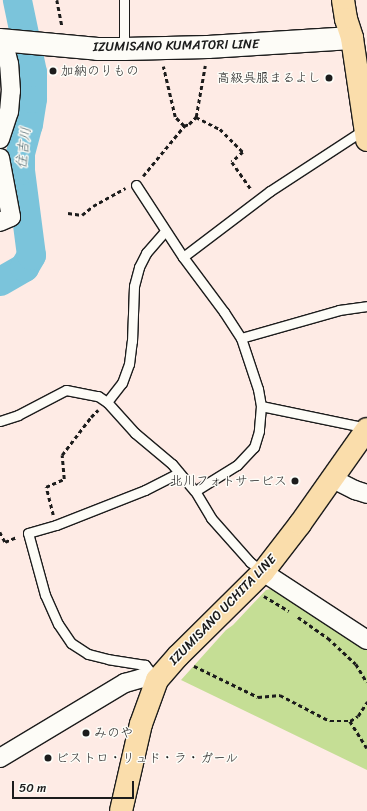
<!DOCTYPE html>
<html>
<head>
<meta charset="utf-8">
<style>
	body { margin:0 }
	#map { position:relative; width:367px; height:811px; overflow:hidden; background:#feebe5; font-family:Sriracha,"Klee One",sans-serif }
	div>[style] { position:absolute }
	.green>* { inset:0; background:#c5de95 }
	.river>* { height:29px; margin:-14.5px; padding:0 14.5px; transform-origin:14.5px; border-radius:14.5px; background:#7bc4db }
	.path>* { height:2.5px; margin-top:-1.25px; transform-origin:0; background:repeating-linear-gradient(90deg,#1c1c1c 0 4px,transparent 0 7px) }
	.roads { filter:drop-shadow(1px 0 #1c1c1c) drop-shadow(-1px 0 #1c1c1c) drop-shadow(0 1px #1c1c1c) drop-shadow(0 -1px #1c1c1c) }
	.service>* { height:9px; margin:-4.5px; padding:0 4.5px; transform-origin:4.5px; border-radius:4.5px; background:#fdfcf7 }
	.minor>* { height:18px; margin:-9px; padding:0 9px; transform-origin:9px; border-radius:9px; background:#fdfcf7 }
	.secondary>* { height:22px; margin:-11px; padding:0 11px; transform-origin:11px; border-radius:11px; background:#fdfcf7 }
	.primary>* { height:22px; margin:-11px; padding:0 11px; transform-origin:11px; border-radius:11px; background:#faddab }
	.dots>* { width:11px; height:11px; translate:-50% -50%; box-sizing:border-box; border:2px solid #fdfcf7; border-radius:50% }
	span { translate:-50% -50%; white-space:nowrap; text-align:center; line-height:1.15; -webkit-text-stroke:3px #fdfcf7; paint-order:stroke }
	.street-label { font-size:13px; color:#1c1c1c }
	.poi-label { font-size:13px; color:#1c1c1c }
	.left { translate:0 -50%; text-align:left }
	.right { translate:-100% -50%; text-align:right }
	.water-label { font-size:14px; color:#425f68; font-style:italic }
	.scale { position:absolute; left:12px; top:781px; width:122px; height:18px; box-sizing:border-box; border:2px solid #1c1c1c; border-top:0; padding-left:5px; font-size:12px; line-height:14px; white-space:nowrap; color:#1c1c1c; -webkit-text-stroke:3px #fdfcf7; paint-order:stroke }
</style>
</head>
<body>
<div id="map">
	<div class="green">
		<i style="clip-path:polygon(280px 587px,367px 645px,367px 770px,181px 680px,226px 630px,233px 625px,266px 590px)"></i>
	</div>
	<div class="river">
		<i style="left:0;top:281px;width:28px;rotate:-30deg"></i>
		<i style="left:24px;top:267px;width:14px;rotate:-60deg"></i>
		<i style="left:31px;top:255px;width:86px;rotate:-97.4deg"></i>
		<i style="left:20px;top:170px;width:17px;rotate:-90deg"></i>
		<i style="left:20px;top:153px;width:30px;rotate:-75deg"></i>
		<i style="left:28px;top:124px;width:26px;rotate:-81deg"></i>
		<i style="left:32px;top:98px;width:26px;rotate:-90deg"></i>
		<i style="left:32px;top:72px;width:74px;rotate:-101.8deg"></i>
	</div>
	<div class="path">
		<i style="left:57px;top:0;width:26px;rotate:79deg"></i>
		<i style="left:196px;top:117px;width:52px;rotate:-80deg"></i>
		<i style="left:184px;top:126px;width:5px;rotate:-22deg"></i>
		<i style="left:189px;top:124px;width:10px;rotate:-45deg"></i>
		<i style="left:196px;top:117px;width:27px;rotate:27deg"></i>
		<i style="left:220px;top:129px;width:33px;rotate:45deg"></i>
		<i style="left:243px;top:152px;width:15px;rotate:138deg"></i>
		<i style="left:232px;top:162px;width:33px;rotate:55deg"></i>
		<i style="left:143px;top:176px;width:65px;rotate:-50.6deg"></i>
		<i style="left:184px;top:126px;width:13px;rotate:-135deg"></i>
		<i style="left:175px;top:117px;width:52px;rotate:-103.2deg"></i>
		<i style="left:68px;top:213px;width:14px;rotate:8deg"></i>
		<i style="left:82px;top:215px;width:14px;rotate:-39deg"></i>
		<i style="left:93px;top:206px;width:37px;rotate:-29deg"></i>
		<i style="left:53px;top:515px;width:29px;rotate:-104deg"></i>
		<i style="left:46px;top:487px;width:20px;rotate:-24deg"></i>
		<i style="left:64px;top:479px;width:24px;rotate:-95deg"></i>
		<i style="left:62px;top:455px;width:48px;rotate:-52.7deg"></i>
		<i style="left:91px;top:417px;width:10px;rotate:-45deg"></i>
		<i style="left:0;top:532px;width:11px;rotate:63deg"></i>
		<i style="left:5px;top:542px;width:13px;rotate:-23deg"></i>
		<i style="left:264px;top:596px;width:29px;rotate:31deg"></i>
		<i style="left:298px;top:617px;width:37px;rotate:35deg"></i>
		<i style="left:328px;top:638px;width:38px;rotate:43deg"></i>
		<i style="left:356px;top:664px;width:21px;rotate:59deg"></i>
		<i style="left:194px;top:666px;width:71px;rotate:25.8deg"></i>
		<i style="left:258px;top:697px;width:22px;rotate:-5deg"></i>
		<i style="left:280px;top:695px;width:56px;rotate:27.5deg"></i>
		<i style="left:330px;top:721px;width:20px"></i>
		<i style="left:350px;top:721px;width:32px;rotate:58deg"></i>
		<i style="left:350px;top:721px;width:9px;rotate:-32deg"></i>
		<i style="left:358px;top:716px;width:17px;rotate:-57deg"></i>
	</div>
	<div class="roads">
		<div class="service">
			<i style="left:124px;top:0;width:49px;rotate:90deg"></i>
			<i style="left:136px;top:185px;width:86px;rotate:56.9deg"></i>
			<i style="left:183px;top:257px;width:69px;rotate:53.3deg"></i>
			<i style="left:224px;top:312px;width:31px;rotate:57deg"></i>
			<i style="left:241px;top:338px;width:54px;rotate:71.6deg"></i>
			<i style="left:258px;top:389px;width:17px;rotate:80deg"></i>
			<i style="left:261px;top:406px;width:108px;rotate:11.7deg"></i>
			<i style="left:183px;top:257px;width:109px;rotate:-37.2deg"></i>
			<i style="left:270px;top:191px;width:113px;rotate:-33.1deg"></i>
			<i style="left:241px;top:338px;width:102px;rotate:-15.9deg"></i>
			<i style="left:339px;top:310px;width:28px;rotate:-8deg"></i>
			<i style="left:107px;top:402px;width:42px;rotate:47.9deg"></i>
			<i style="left:135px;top:433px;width:48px;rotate:40deg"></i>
			<i style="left:172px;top:464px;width:35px;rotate:50deg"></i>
			<i style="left:261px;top:406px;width:25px;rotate:95deg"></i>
			<i style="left:259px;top:431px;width:17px;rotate:107deg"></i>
			<i style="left:254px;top:447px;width:25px;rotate:133deg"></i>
			<i style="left:237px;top:465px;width:49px;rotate:148.2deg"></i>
			<i style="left:195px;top:491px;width:31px;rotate:59deg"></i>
			<i style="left:211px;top:518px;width:59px;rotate:48.4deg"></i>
			<i style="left:250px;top:562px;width:16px;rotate:38deg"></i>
			<i style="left:0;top:421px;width:19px;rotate:-18deg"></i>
			<i style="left:18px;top:415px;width:54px;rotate:-27.5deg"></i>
			<i style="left:66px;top:390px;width:33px;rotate:11deg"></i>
			<i style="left:98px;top:396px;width:11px;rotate:34deg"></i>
			<i style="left:107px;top:402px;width:24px;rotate:-52deg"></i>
			<i style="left:122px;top:383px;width:20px;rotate:-70deg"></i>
			<i style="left:129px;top:364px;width:23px;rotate:-83deg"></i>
			<i style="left:132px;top:341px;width:55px;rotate:-87.9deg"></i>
			<i style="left:134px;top:286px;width:20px;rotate:-75deg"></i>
			<i style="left:139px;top:267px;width:16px;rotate:-63deg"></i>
			<i style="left:146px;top:253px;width:29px;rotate:-49deg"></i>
			<i style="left:156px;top:679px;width:18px;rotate:-128deg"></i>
			<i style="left:145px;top:665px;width:37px;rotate:-171deg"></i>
			<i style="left:108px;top:659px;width:21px;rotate:-166deg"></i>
			<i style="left:88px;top:654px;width:20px;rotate:-147deg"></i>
			<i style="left:71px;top:643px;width:23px;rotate:-124deg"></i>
			<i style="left:58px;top:624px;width:32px;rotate:-114deg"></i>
			<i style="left:45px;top:595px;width:64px;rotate:-105.3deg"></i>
			<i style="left:28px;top:533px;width:29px;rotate:-16deg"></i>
			<i style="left:56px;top:525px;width:96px;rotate:-21.5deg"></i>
			<i style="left:145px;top:490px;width:38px;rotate:-27deg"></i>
		</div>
		<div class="minor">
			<i style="left:0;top:139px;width:28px;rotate:-72deg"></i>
			<i style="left:9px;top:112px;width:21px;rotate:-85deg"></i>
			<i style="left:11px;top:91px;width:27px;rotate:-94deg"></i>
			<i style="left:9px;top:64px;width:25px;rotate:-104deg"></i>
			<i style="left:0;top:158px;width:60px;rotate:79.4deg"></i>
			<i style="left:11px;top:217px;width:12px;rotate:156deg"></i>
			<i style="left:333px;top:479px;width:25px;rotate:27deg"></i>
			<i style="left:355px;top:490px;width:13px;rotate:18deg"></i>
			<i style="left:263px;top:572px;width:124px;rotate:33.2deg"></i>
			<i style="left:0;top:758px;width:146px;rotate:-31deg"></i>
			<i style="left:125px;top:683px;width:18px;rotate:-16deg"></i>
			<i style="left:142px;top:678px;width:15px;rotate:8deg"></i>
		</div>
		<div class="secondary">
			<i style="left:0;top:40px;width:98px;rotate:5.2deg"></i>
			<i style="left:98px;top:49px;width:26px"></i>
			<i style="left:124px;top:49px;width:84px;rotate:-1.4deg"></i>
			<i style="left:208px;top:47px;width:144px;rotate:-3.6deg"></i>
		</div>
		<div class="primary">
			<i style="left:343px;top:0;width:19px;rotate:81deg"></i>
			<i style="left:346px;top:19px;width:20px;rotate:72deg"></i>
			<i style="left:352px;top:38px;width:103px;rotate:81.6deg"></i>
			<i style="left:121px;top:811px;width:89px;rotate:-77.1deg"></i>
			<i style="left:141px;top:724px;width:47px;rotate:-70deg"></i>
			<i style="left:157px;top:680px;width:32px;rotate:-49deg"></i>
			<i style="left:178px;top:656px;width:120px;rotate:-44.7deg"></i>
			<i style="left:263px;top:572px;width:61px;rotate:-52.4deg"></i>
			<i style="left:300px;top:524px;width:116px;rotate:-54.8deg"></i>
		</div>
	</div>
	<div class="dots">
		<i style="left:53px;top:71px;background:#1c1c1c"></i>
		<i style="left:329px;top:78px;background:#1c1c1c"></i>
		<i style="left:295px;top:481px;background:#1c1c1c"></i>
		<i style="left:86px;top:733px;background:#1c1c1c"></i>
		<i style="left:48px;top:758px;background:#1c1c1c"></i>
	</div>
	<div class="street-label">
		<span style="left:176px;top:46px;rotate:-1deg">IZUMISANO KUMATORI LINE</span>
		<span style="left:223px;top:610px;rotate:-46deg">IZUMISANO UCHITA LINE</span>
	</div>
	<div class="poi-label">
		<span class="left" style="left:61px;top:71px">加納のりもの</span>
		<span class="right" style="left:321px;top:78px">高級呉服まるよし</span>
		<span class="right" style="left:287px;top:481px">北川フォトサービス</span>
		<span class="left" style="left:94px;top:733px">みのや</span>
		<span class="left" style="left:56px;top:758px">ビストロ・リュド・ラ・ガール</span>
	</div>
	<div class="water-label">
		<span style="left:24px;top:148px;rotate:-83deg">住吉川</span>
	</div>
	<div class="scale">50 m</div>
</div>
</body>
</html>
